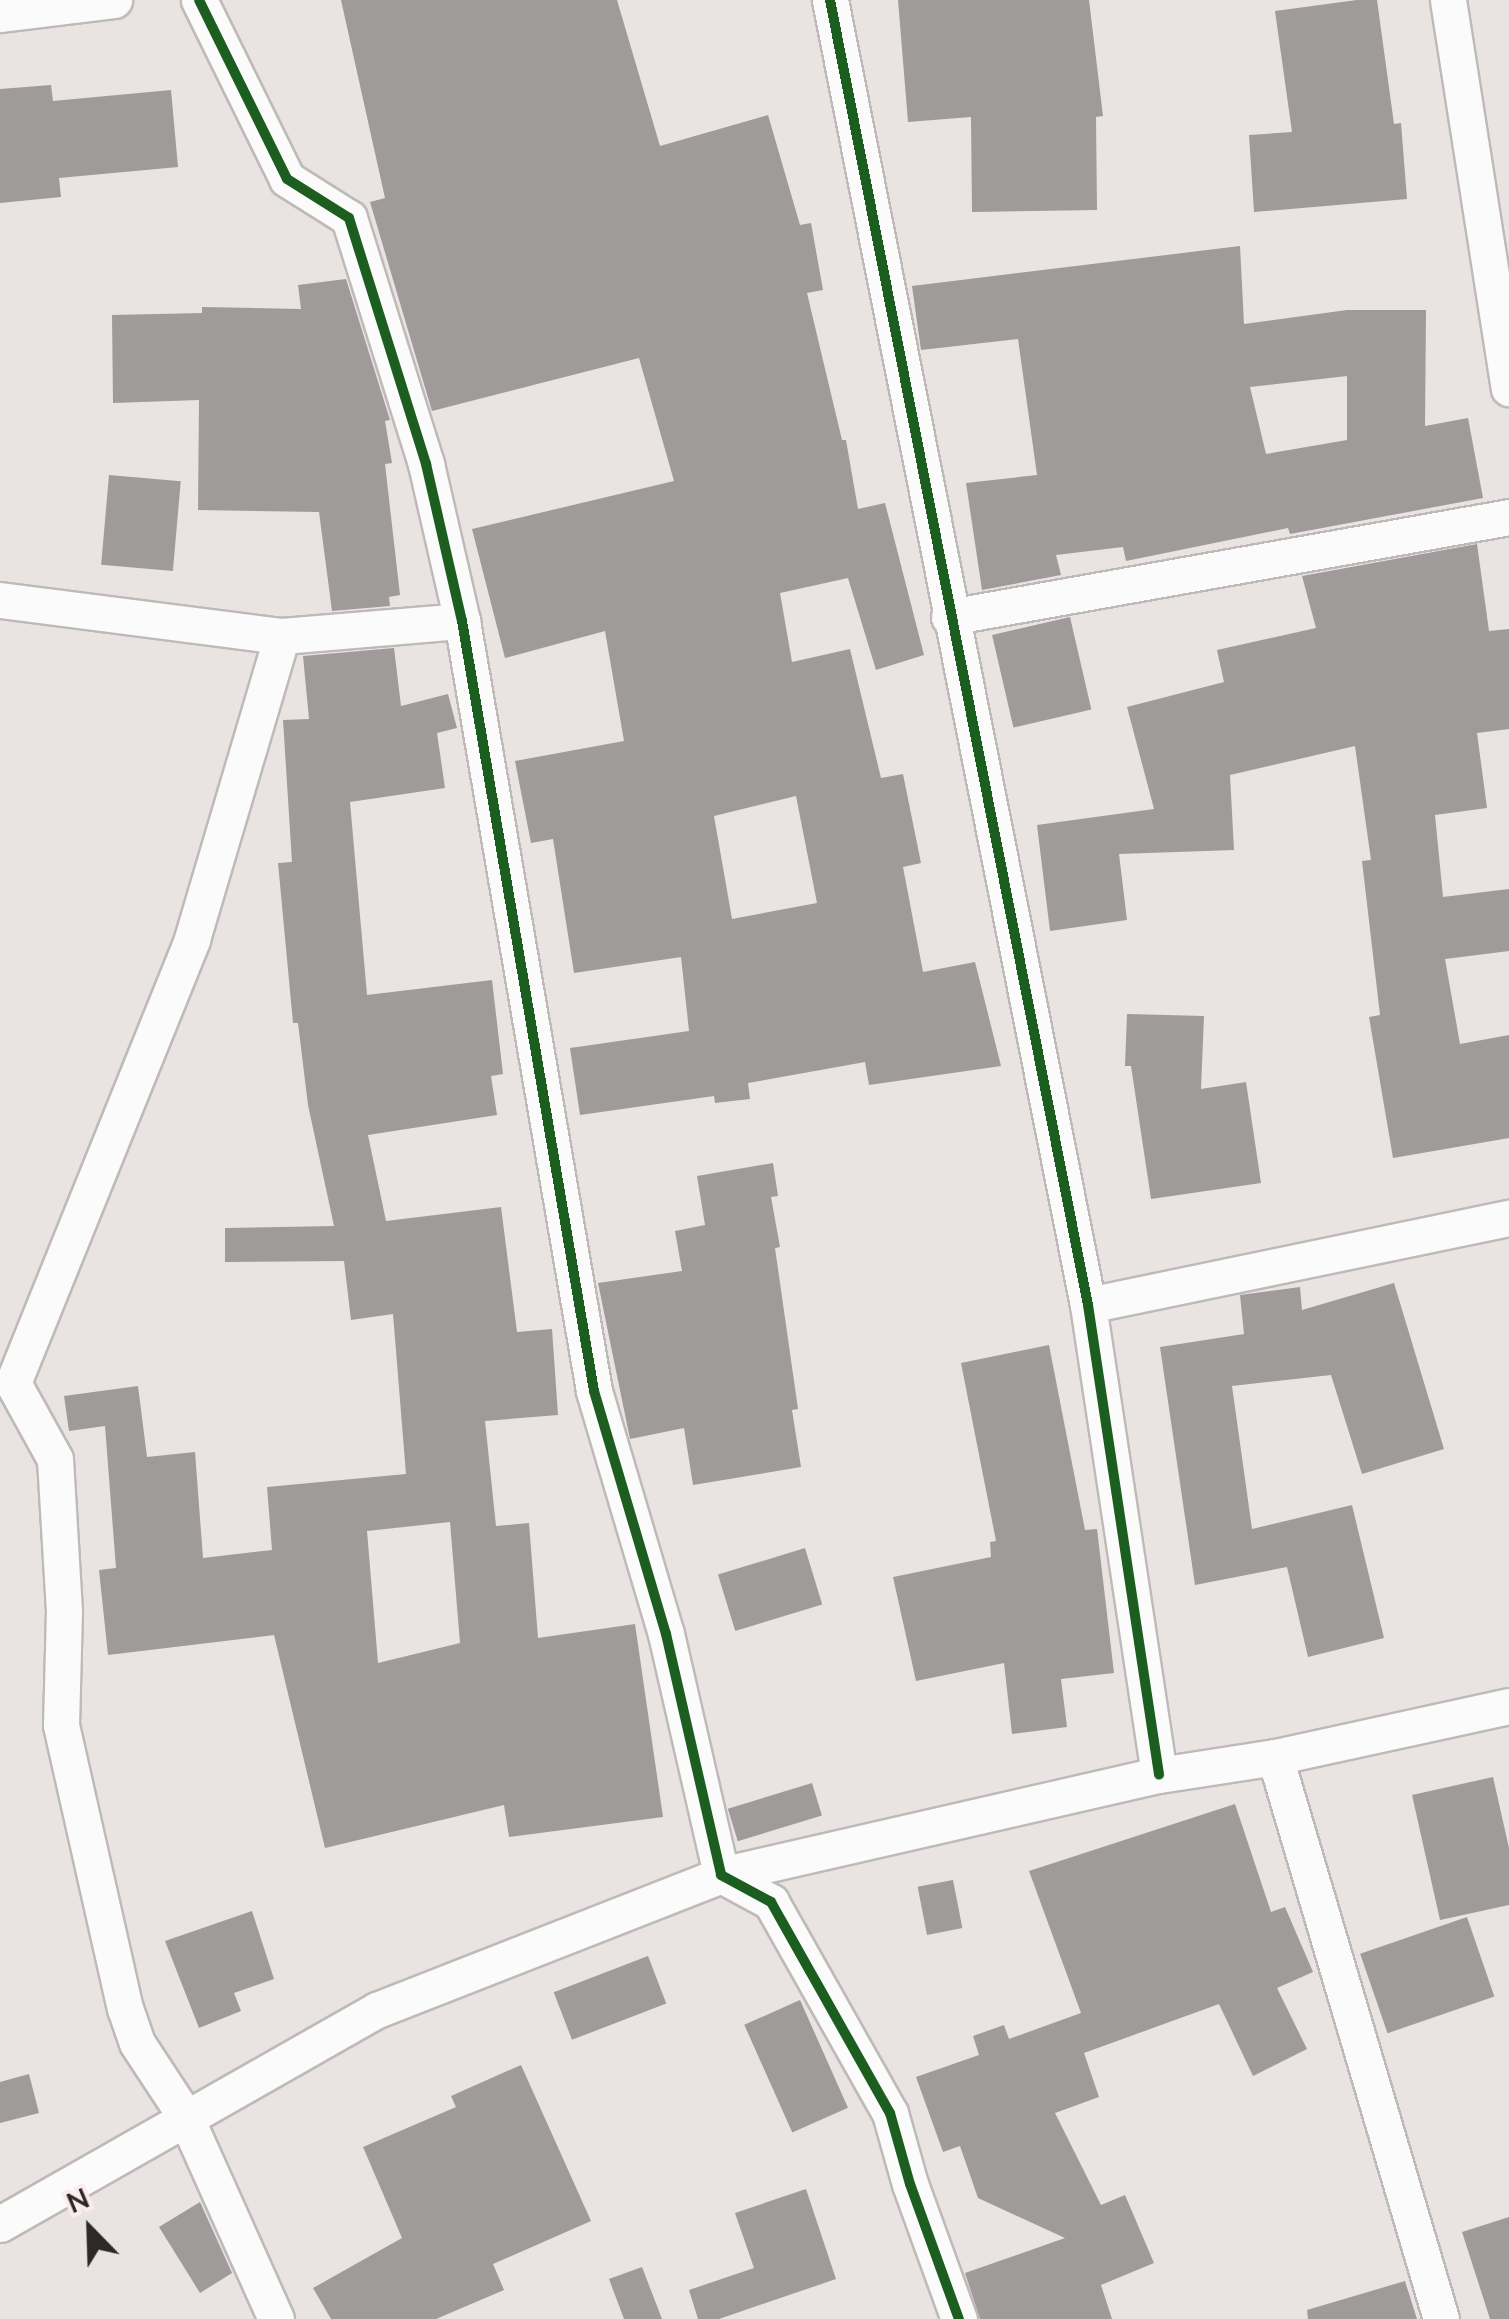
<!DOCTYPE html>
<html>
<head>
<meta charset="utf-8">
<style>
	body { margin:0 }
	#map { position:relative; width:1509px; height:2319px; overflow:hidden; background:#e9e3e2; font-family:"Nunito Sans",sans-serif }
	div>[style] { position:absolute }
	.building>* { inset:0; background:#9f9b9a; transform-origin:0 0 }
	.roads { filter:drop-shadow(2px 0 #bfbab9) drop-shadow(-2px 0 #bfbab9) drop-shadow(0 2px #bfbab9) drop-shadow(0 -2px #bfbab9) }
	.minor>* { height:35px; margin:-17.5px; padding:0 17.5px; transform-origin:17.5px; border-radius:17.5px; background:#fcfbfb }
	.cycleway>* { height:10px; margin:-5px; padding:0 5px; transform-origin:5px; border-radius:5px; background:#1b5e20 }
	span { translate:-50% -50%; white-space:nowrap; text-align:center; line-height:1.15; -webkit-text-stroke:10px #faedec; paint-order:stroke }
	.north { position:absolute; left:40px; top:2179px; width:100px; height:100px; -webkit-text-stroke:8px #faedec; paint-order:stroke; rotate:337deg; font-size:28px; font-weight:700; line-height:40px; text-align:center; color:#2e2929 }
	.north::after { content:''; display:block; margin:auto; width:35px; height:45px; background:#2e2929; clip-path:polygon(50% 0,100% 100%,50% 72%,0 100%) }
</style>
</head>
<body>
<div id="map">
	<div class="building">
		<i style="clip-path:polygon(evenodd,341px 0,617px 0,660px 146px,768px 115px,800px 225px,811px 223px,823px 290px,807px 293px,842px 440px,846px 440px,858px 509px,885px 503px,924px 655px,876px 670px,848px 578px,780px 593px,792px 662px,850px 649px,881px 778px,903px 774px,921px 863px,903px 867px,923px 972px,975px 962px,1001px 1066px,869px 1085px,865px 1062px,748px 1083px,750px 1099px,715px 1103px,714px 1096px,580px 1115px,570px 1048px,689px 1031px,681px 957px,574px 973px,553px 839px,531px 843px,515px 761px,624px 741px,605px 631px,505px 658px,472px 529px,674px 481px,639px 358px,432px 411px,370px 202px,385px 198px,341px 0,796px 796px,817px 903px,732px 919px,714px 816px,796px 796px)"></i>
		<i style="clip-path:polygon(898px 0,1089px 0,1103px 116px,1096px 117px,1097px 210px,972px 212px,971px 117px,908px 122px)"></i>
		<i style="clip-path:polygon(1357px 0,1377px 0,1394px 124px,1401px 123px,1407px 199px,1254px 212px,1249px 135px,1292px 132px,1275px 11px)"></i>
		<i style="clip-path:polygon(51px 85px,53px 101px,171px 90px,178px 167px,59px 178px,61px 197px,0 203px,0 89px)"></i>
		<i style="clip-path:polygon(evenodd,1240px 246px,1244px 324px,1347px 310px,1426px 310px,1425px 426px,1468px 418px,1483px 498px,1290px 534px,1288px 528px,1126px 561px,1123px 547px,1056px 555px,1061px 575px,982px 590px,966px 483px,1037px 475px,1018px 339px,921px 350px,912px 286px,1240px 246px,1347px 376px,1347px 440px,1266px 454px,1250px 387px,1347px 376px)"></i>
		<i style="clip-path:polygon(346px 279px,390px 420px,385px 421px,392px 463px,385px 464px,400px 595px,389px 597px,390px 606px,332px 611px,319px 512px,198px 510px,199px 400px,113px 403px,112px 315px,202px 313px,202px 307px,301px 309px,298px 285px)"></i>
		<i style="left:109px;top:475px;width:72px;height:90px;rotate:5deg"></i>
		<i style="clip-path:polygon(1477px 544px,1489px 631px,1509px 629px,1509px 729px,1477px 733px,1487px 808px,1435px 815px,1443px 897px,1509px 889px,1509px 951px,1445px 959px,1460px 1044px,1509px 1035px,1509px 1138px,1393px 1158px,1369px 1017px,1380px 1015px,1362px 861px,1371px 860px,1355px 746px,1230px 775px,1234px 850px,1119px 854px,1127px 920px,1050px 931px,1037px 825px,1154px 809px,1127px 707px,1224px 682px,1217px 650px,1316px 628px,1302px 576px)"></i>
		<i style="left:1070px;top:617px;width:95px;height:80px;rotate:77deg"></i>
		<i style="clip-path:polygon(evenodd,394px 648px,401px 706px,448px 694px,457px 728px,437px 733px,445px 788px,350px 802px,367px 995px,492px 980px,503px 1074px,491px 1076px,497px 1115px,368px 1135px,386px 1221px,501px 1207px,517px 1332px,552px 1329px,558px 1415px,485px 1421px,496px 1526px,529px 1523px,538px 1638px,635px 1624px,663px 1817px,509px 1837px,504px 1805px,325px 1848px,274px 1635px,108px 1655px,99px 1570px,116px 1568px,105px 1426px,69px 1431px,64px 1396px,138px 1386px,147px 1457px,195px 1452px,203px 1558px,272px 1550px,267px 1487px,406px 1474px,393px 1314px,351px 1320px,344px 1261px,225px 1262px,225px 1228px,334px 1226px,308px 1105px,298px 1023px,293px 1023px,278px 863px,292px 862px,283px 720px,309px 719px,303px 656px,394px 648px,450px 1522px,460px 1643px,378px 1663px,367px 1531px,450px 1522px)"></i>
		<i style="clip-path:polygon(1127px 1014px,1204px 1016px,1201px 1089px,1246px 1082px,1261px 1183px,1151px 1199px,1131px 1066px,1125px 1066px)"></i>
		<i style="clip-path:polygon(773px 1163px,778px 1196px,771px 1197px,780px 1247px,775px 1248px,798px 1409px,792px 1410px,801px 1467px,693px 1485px,684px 1428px,630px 1439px,598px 1283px,682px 1271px,675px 1231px,705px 1225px,697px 1176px)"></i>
		<i style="clip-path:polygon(1394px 1283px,1444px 1449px,1362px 1474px,1331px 1375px,1232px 1386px,1252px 1529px,1352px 1505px,1384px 1638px,1308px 1657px,1287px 1567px,1195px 1585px,1160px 1347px,1244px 1334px,1240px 1295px,1300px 1287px,1302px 1310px)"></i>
		<i style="clip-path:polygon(1049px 1345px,1085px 1530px,1097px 1529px,1114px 1673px,1061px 1679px,1067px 1727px,1012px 1734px,1004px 1663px,916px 1681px,893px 1577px,991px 1557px,990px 1542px,996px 1541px,961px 1363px)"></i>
		<i style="left:805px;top:1548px;width:59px;height:91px;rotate:73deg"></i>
		<i style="clip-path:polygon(1493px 1777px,1509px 1848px,1509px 1905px,1440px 1920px,1412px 1795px)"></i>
		<i style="left:812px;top:1783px;width:34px;height:88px;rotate:73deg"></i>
		<i style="clip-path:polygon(1235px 1804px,1271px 1912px,1285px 1907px,1313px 1972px,1277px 1988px,1307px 2049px,1253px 2076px,1219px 2004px,1084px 2053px,1099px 2097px,1055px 2113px,1101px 2205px,1125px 2195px,1154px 2263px,1101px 2285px,1112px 2319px,980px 2319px,965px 2273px,1065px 2238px,978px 2198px,960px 2146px,943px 2152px,916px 2077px,979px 2055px,973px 2036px,1004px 2025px,1009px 2039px,1081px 2013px,1029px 1871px)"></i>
		<i style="left:953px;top:1880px;width:49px;height:36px;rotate:79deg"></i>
		<i style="clip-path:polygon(252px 1911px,274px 1979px,234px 1993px,241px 2011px,199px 2028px,165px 1941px)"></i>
		<i style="left:1467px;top:1917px;width:84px;height:113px;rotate:71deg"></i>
		<i style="left:648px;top:1956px;width:51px;height:101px;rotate:69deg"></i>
		<i style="left:800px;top:2000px;width:118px;height:61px;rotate:66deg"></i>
		<i style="clip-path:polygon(521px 2065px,591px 2221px,493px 2264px,504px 2290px,436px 2319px,331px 2319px,313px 2288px,402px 2238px,363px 2147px,456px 2107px,451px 2096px)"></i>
		<i style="clip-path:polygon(29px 2074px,39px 2113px,0 2123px,0 2082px)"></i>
		<i style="clip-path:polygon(806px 2189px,836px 2279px,719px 2319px,698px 2319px,689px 2290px,754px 2268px,735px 2213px)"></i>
		<i style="clip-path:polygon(200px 2202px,232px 2273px,200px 2293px,159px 2227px)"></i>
		<i style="clip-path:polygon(1509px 2217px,1509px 2319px,1490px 2319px,1462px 2232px)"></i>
		<i style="clip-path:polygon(642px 2267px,662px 2319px,624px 2319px,609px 2279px)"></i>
		<i style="clip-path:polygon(1405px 2281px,1417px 2319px,1308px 2319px,1307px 2310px)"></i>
	</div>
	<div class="roads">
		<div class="minor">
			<i style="left:199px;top:0;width:199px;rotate:63.8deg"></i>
			<i style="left:287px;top:179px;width:73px;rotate:32.2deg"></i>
			<i style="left:349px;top:218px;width:258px;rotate:72.6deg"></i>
			<i style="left:426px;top:464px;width:161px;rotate:77.1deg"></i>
			<i style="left:462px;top:621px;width:781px;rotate:80.27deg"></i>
			<i style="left:594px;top:1391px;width:253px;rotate:73.5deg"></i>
			<i style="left:666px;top:1634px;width:247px;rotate:77.1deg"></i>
			<i style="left:721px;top:1875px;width:57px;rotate:28.4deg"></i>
			<i style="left:771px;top:1902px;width:242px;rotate:60.6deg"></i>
			<i style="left:890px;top:2113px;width:74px;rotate:74.3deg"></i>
			<i style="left:910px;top:2184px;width:144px;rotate:70.1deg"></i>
			<i style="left:830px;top:0;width:1330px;rotate:78.82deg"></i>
			<i style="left:1088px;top:1305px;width:475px;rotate:81.4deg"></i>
			<i style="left:1448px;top:0;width:393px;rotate:81.1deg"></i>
			<i style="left:0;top:14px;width:115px;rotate:-7deg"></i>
			<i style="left:0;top:600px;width:284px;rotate:7.3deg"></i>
			<i style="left:282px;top:636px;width:181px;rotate:-4.8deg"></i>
			<i style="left:949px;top:617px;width:569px;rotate:-10.12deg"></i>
			<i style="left:1088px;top:1305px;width:430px;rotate:-11.7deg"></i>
			<i style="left:1275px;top:1757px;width:586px;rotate:73.54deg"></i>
			<i style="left:0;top:2224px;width:434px;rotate:-29.6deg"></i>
			<i style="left:377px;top:2010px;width:370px;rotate:-21.4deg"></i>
			<i style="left:721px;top:1875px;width:449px;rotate:-12.9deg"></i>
			<i style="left:1159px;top:1775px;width:117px;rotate:-8.8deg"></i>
			<i style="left:1275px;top:1757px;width:239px;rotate:-12.3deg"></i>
			<i style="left:276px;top:2319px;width:222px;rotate:-114.1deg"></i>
			<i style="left:185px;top:2116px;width:87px;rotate:-123.3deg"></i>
			<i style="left:137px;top:2043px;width:36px;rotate:-109deg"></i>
			<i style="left:125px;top:2009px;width:291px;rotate:-102.7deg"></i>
			<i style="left:61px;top:1725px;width:114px;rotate:-88.5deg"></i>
			<i style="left:64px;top:1611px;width:152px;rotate:-93.4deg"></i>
			<i style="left:55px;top:1459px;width:87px;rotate:-118.9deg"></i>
			<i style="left:13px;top:1383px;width:479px;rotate:-68deg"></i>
			<i style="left:192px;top:939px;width:316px;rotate:-73.5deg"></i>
		</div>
	</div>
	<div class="cycleway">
		<i style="left:199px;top:0;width:199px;rotate:63.8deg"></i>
		<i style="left:287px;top:179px;width:73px;rotate:32.2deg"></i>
		<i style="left:349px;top:218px;width:258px;rotate:72.6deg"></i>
		<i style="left:426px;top:464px;width:161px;rotate:77.1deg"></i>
		<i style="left:462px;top:621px;width:781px;rotate:80.27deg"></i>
		<i style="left:594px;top:1391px;width:253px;rotate:73.5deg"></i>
		<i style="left:666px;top:1634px;width:247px;rotate:77.1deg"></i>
		<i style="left:721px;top:1875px;width:57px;rotate:28.4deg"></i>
		<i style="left:771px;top:1902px;width:242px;rotate:60.6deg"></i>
		<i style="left:890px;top:2113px;width:74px;rotate:74.3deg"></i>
		<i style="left:910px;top:2184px;width:144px;rotate:70.1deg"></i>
		<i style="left:830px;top:0;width:1330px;rotate:78.82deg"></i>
		<i style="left:1088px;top:1305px;width:475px;rotate:81.4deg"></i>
	</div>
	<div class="north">N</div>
</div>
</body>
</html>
